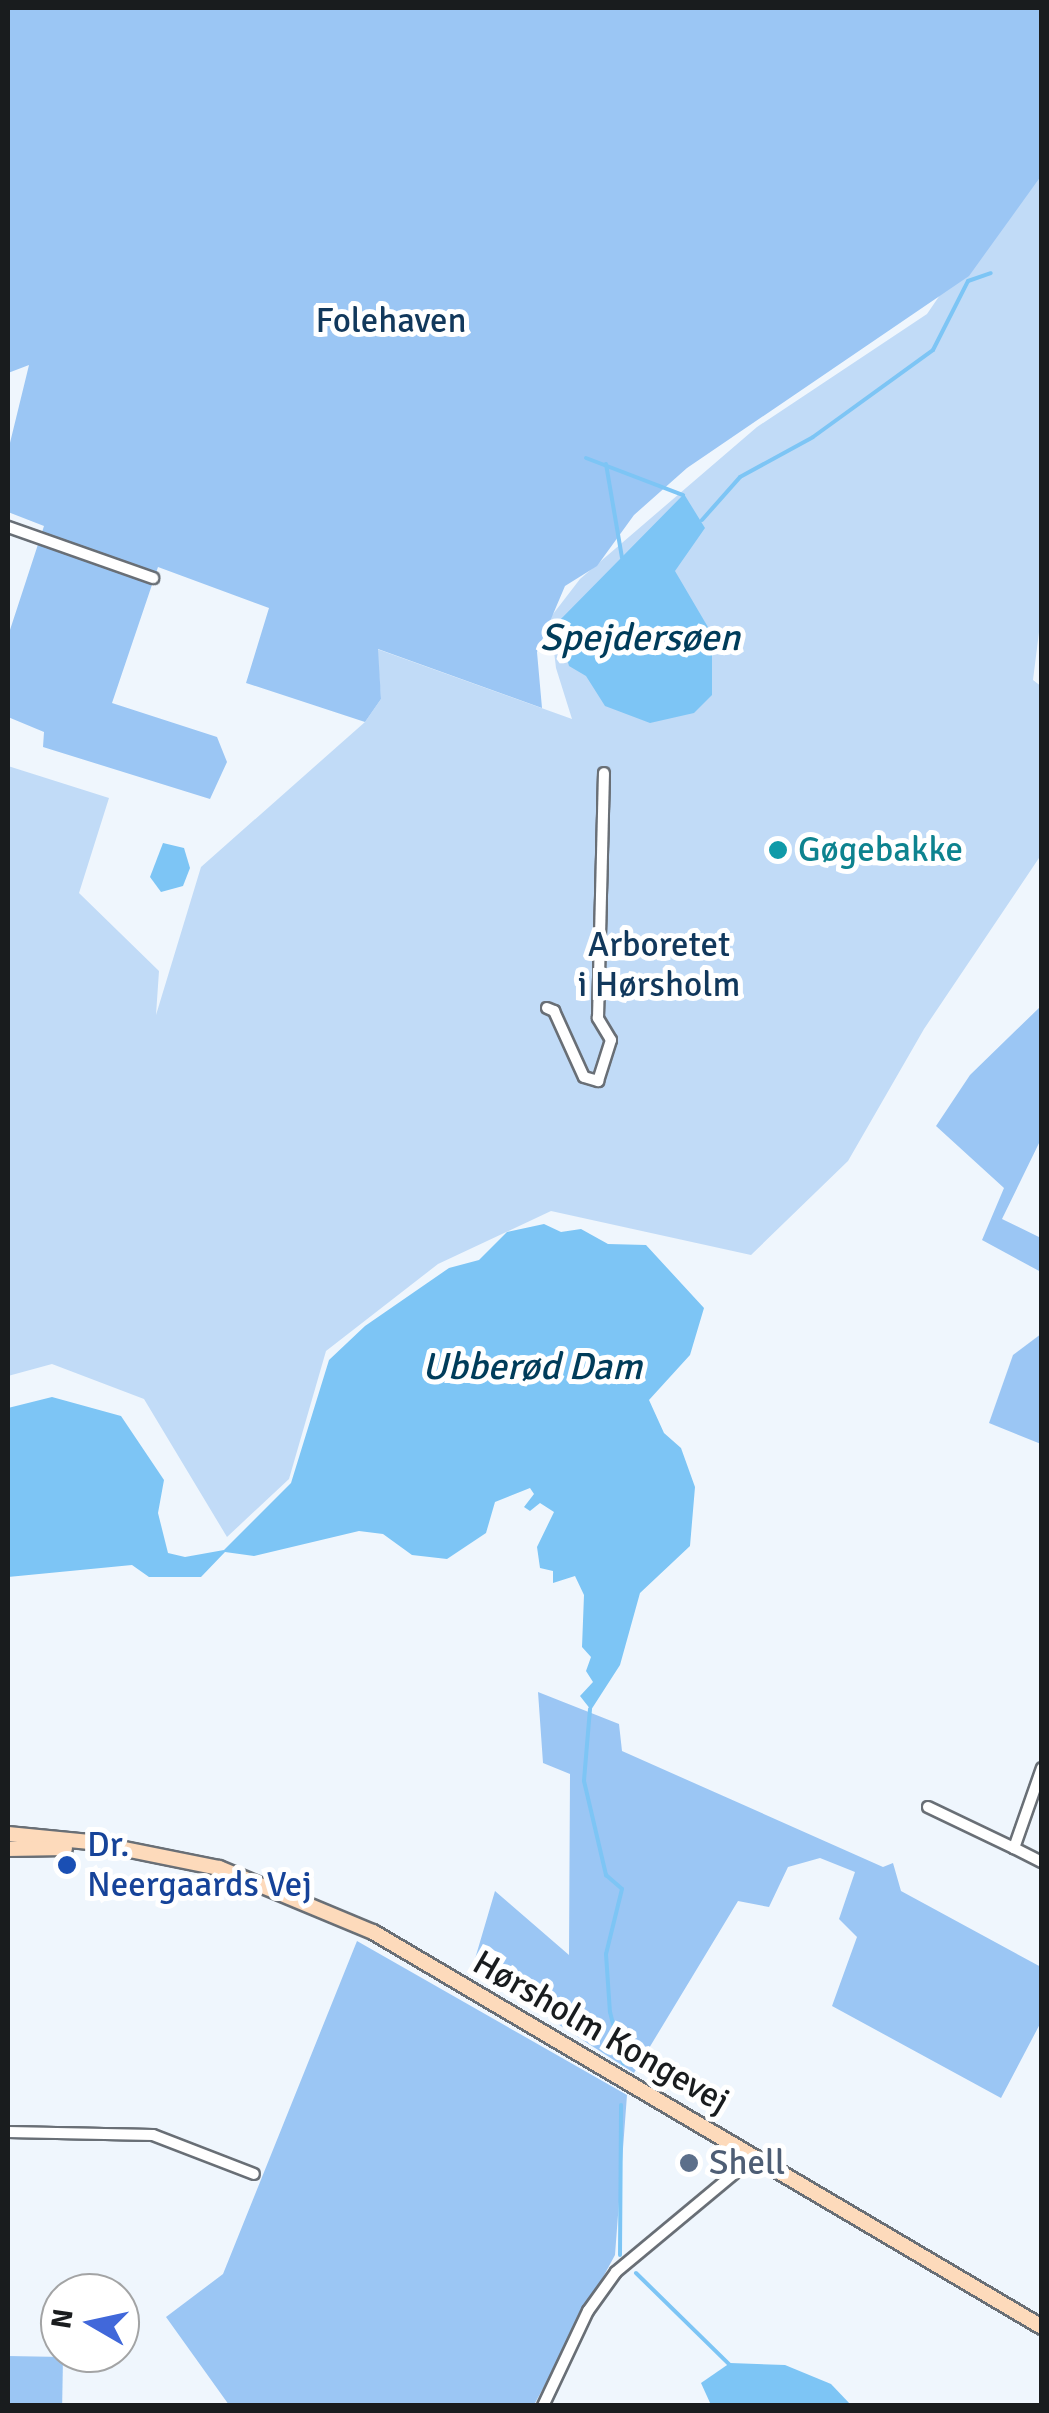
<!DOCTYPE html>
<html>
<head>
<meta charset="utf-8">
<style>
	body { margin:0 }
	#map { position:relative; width:1049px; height:2413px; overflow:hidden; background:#eff6fd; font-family:Signika,sans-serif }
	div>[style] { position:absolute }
	.green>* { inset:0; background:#c1dbf7 }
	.forest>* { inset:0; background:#9bc6f4; transform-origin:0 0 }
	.water>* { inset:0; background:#7dc5f5 }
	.stream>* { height:4px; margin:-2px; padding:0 2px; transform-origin:2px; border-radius:2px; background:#7dc5f5 }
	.roads { filter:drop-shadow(2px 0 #696f76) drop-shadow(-2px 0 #696f76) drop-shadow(0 2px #696f76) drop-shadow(0 -2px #696f76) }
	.minor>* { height:10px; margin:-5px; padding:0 5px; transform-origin:5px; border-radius:5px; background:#fff }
	.secondary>* { height:14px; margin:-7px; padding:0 7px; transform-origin:7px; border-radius:7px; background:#fddabb }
	.dots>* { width:28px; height:28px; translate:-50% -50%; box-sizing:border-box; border:5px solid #fff; border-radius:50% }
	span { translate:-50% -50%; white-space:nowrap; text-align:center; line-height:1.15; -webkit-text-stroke:10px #fff; paint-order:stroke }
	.park-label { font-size:35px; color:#11385c }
	.culture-label { font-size:35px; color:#0d838f }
	.left { translate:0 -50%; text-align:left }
	.transit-label { font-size:35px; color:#164399 }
	.street-label { font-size:35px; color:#191c1e }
	.service-label { font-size:35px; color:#4e5e75 }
	.water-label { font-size:38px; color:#003c5a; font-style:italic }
	.frame { position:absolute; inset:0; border:10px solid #191c1e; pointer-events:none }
	.north { position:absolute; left:40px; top:2273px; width:100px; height:100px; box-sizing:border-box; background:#fff; border:2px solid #a3a4a5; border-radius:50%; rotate:279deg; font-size:28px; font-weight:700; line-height:40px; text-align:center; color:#191c1e }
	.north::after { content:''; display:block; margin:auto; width:35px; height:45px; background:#4168da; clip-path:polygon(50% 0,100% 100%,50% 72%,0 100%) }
</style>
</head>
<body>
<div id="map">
	<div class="green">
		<i style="clip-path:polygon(1041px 147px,1042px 608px,1033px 680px,1042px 687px,1041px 855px,924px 1029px,848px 1161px,751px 1255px,551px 1211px,438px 1264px,326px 1351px,289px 1479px,227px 1537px,144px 1399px,52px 1364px,8px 1376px,8px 766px,109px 798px,79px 893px,159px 971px,156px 1015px,201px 867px,365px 722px,381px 699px,377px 649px,572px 719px,556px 668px,550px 618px,580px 579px,757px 427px,927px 314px)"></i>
	</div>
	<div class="forest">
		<i style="clip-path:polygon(8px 8px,1041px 8px,1041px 176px,969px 276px,687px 468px,634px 515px,597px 566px,565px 586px,537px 652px,542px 708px,378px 649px,381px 699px,365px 722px,246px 683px,269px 608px,158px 567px,112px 703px,217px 737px,227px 762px,210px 799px,43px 747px,44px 732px,8px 717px,8px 636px,44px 526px,8px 512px,8px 451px,29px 365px,8px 373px)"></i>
		<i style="clip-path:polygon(1041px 1006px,1041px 1139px,1002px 1219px,1041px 1238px,1041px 1272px,982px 1240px,1004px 1188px,936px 1126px,970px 1075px)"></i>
		<i style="clip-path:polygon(1041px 1334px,1042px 1334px,1041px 1444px,989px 1423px,1013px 1355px)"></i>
		<i style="clip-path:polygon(538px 1692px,619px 1724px,622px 1751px,883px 1867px,893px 1863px,901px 1891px,1041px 1967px,1041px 2022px,1001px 2098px,832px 2006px,857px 1937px,839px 1919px,855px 1872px,820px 1858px,788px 1867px,769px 1907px,738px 1901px,634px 2073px,472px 1969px,495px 1891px,569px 1955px,570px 1774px,543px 1763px)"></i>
		<i style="clip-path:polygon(357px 1941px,627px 2095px,615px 2255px,534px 2405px,229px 2405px,166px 2317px,223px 2274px)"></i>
		<i style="left:63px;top:2357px;width:48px;height:55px;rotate:91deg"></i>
	</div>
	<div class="water">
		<i style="clip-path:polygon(684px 494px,705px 528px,675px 571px,712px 634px,712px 695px,694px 713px,650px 723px,605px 706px,586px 676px,569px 666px,557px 623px)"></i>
		<i style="clip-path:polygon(163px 843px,184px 848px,190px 868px,183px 886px,161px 892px,150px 877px)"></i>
		<i style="clip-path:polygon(544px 1224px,561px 1232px,581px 1229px,608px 1244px,646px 1245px,704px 1308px,690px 1355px,649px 1400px,664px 1433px,681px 1448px,695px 1487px,690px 1546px,640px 1593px,620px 1665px,591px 1710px,580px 1696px,593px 1682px,586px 1671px,591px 1657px,582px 1647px,584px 1595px,575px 1576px,553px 1583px,553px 1571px,540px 1568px,537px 1547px,554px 1512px,540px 1503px,530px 1511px,524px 1507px,534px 1494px,530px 1488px,495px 1502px,486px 1533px,447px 1559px,412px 1555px,383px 1534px,359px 1531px,254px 1556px,225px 1552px,201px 1577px,149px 1577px,132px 1565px,8px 1577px,8px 1408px,52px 1397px,121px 1416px,164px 1480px,158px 1513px,168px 1553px,185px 1557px,224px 1550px,291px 1483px,329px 1360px,365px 1326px,449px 1268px,479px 1260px,507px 1232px)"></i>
		<i style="clip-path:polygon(730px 2363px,785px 2365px,831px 2384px,851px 2405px,711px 2405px,701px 2383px)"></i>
	</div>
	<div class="stream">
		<i style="left:586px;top:458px;width:104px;rotate:20.9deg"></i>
		<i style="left:606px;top:464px;width:95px;rotate:80.3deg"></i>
		<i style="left:702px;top:520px;width:57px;rotate:-48.5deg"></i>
		<i style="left:740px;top:477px;width:83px;rotate:-28.7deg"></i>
		<i style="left:813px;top:437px;width:148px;rotate:-35.9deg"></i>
		<i style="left:933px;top:350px;width:77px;rotate:-63.1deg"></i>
		<i style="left:968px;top:281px;width:24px;rotate:-19deg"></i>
		<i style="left:590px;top:1709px;width:72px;rotate:94.8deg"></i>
		<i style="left:584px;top:1781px;width:97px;rotate:76.8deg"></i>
		<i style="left:606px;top:1875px;width:21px;rotate:41deg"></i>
		<i style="left:622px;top:1889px;width:67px;rotate:103.8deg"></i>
		<i style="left:606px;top:1954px;width:58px;rotate:86.1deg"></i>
		<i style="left:610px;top:2012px;width:53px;rotate:75.7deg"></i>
		<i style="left:620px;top:2255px;width:150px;rotate:-89.6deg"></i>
		<i style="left:636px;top:2273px;width:133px;rotate:44.4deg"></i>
	</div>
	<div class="roads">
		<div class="minor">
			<i style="left:8px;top:527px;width:154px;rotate:19.4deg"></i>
			<i style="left:547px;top:1008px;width:8px;rotate:23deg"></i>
			<i style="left:554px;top:1011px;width:72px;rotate:65.6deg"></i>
			<i style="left:584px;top:1077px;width:15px;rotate:16deg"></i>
			<i style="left:598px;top:1081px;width:43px;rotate:-72.4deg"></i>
			<i style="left:611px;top:1040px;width:26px;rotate:-121deg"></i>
			<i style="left:598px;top:1018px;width:245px;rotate:-88.6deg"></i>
			<i style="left:1042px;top:1768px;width:85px;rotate:109.3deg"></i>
			<i style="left:1014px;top:1848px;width:31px;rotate:27deg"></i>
			<i style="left:928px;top:1807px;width:95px;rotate:25.5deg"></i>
			<i style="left:8px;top:2132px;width:145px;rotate:1.2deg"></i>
			<i style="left:153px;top:2135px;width:108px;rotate:21.1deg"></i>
			<i style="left:543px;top:2406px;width:105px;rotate:-64.7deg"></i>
			<i style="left:588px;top:2311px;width:48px;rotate:-54.3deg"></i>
			<i style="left:616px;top:2272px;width:180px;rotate:-39.8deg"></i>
		</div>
		<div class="secondary">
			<i style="left:8px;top:1834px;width:82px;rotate:5.6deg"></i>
			<i style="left:90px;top:1842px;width:132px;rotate:11.4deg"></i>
			<i style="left:219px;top:1868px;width:167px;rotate:22.6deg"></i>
			<i style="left:373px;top:1932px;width:777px;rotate:30.56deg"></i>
			<i style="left:8px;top:1849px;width:57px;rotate:-1deg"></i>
		</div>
	</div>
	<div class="dots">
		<i style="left:778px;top:850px;background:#0f9aa8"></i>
		<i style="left:67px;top:1865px;background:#1a4fb4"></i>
		<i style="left:689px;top:2163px;background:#5c6f8a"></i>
	</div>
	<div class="park-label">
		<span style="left:391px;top:321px">Folehaven</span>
		<span style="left:659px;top:965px">Arboretet<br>i Hørsholm</span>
	</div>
	<div class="culture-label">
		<span class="left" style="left:798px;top:850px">Gøgebakke</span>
	</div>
	<div class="transit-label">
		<span class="left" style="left:87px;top:1865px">Dr.<br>Neergaards Vej</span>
	</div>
	<div class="street-label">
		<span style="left:601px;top:2032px;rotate:30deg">Hørsholm Kongevej</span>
	</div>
	<div class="service-label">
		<span class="left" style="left:709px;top:2163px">Shell</span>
	</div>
	<div class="water-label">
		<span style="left:640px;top:638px">Spejdersøen</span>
		<span style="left:532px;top:1367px">Ubberød Dam</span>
	</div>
	<div class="frame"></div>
	<div class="north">N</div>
</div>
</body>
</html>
